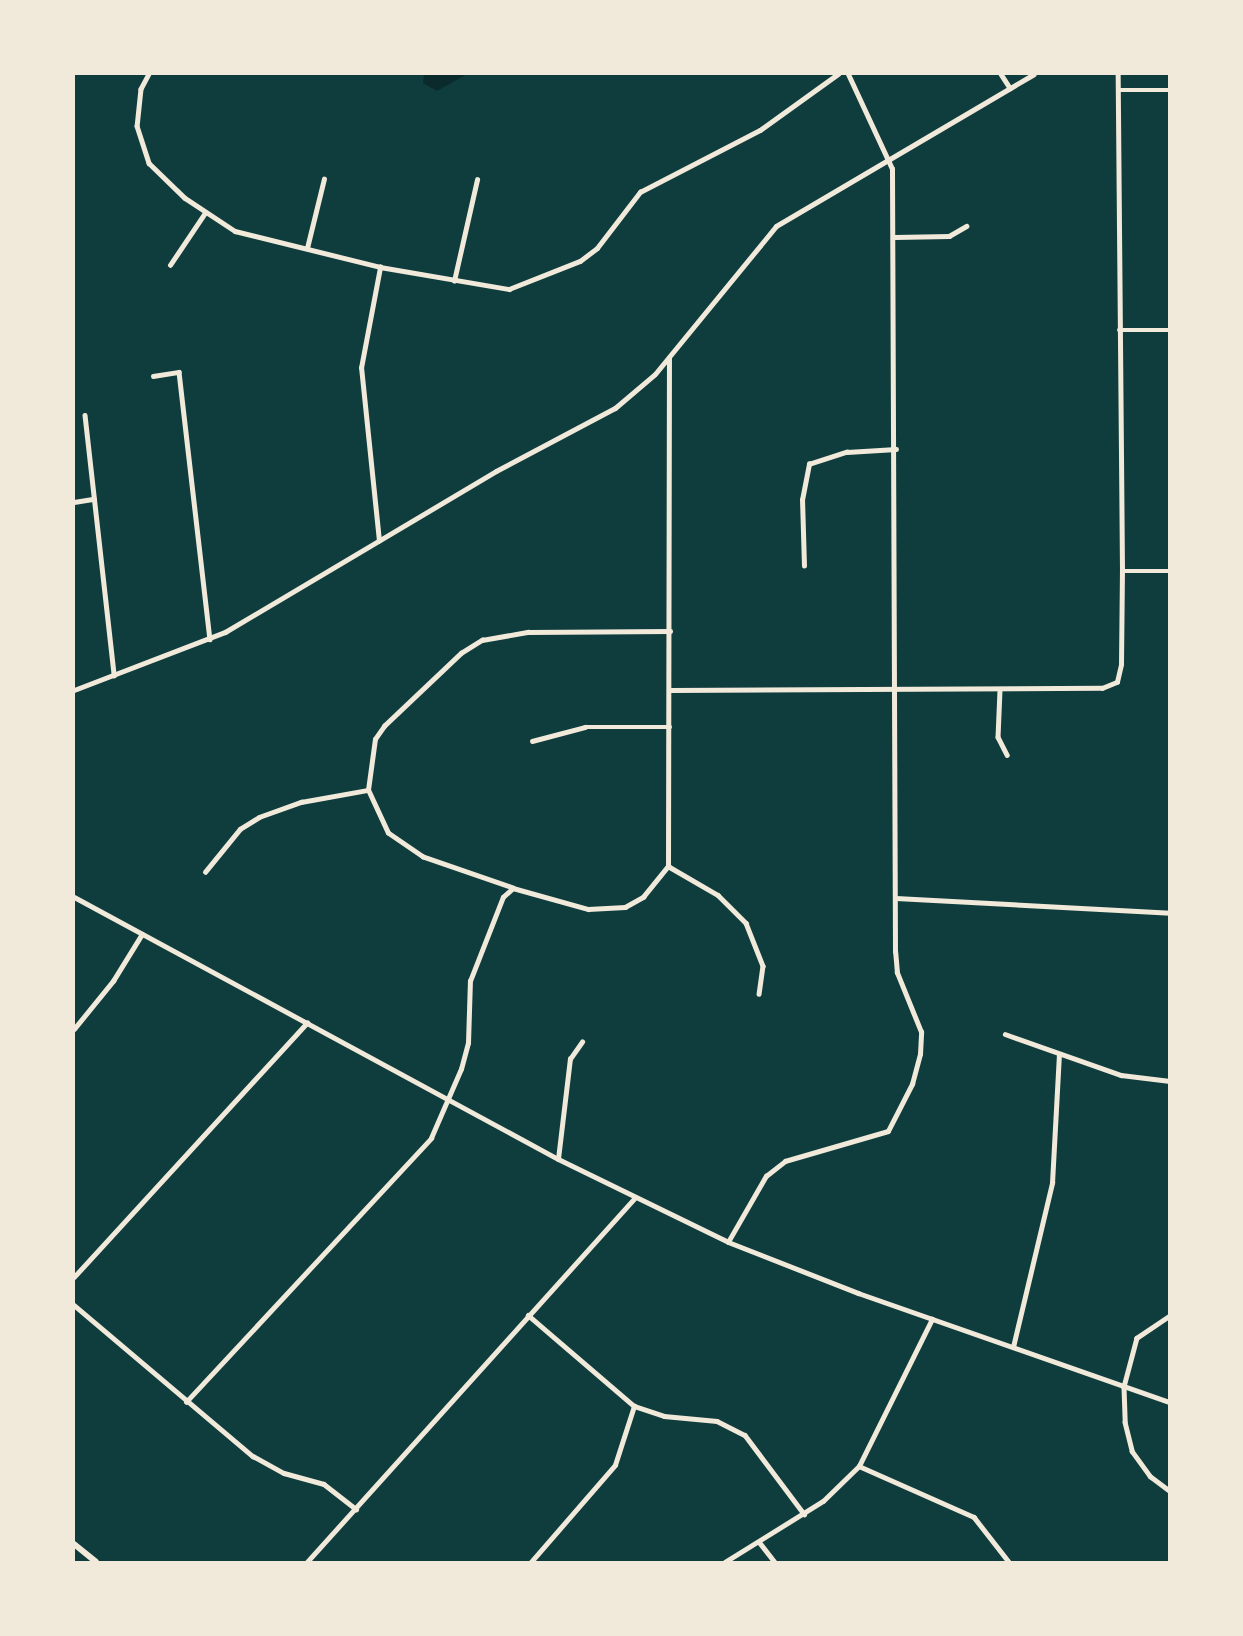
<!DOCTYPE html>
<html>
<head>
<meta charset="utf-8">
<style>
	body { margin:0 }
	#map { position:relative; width:1243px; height:1636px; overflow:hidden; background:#0f3d3e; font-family:Signika,sans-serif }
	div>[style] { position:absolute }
	.water>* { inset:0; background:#0a2a2b }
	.minor>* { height:4.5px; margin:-2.25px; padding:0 2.25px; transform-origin:2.25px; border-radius:2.25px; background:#f1e9da }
	.tertiary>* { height:5px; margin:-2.5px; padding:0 2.5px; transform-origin:2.5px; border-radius:2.5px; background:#f1e9da }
	.secondary>* { height:6px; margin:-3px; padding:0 3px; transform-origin:3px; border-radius:3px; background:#f1e9da }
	span { translate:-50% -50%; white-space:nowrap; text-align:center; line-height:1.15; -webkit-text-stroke:5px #f1e9da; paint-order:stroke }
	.frame { position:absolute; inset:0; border:75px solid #f1e9da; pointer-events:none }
</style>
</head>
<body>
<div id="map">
	<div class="water">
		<i style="clip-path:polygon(424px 74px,467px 74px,437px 91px,423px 83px)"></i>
	</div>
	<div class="minor">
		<i style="left:149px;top:74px;width:17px;rotate:118deg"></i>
		<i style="left:141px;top:89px;width:37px;rotate:96deg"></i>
		<i style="left:137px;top:126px;width:39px;rotate:72deg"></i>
		<i style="left:149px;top:163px;width:50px;rotate:44.2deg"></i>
		<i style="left:185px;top:198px;width:60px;rotate:33.4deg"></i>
		<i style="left:235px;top:231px;width:149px;rotate:13.9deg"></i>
		<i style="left:380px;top:267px;width:131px;rotate:9.7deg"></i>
		<i style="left:509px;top:289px;width:76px;rotate:-21.5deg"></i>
		<i style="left:580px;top:261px;width:21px;rotate:-37deg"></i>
		<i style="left:597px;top:248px;width:71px;rotate:-52.5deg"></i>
		<i style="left:640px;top:192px;width:135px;rotate:-27.3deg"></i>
		<i style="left:760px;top:130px;width:96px;rotate:-35.7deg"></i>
		<i style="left:1001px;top:74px;width:17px;rotate:57deg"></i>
		<i style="left:1119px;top:90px;width:51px"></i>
		<i style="left:895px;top:237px;width:54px;rotate:-1.1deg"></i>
		<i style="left:949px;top:236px;width:20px;rotate:-30deg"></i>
		<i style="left:307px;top:248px;width:71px;rotate:-76.2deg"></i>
		<i style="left:170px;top:265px;width:63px;rotate:-56.1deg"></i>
		<i style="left:454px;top:281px;width:104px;rotate:-77.2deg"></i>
		<i style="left:1119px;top:330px;width:51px"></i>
		<i style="left:153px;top:376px;width:26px;rotate:-9deg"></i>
		<i style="left:179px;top:372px;width:269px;rotate:83.4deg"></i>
		<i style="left:85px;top:415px;width:262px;rotate:83.6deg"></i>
		<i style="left:74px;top:502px;width:20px;rotate:-9deg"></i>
		<i style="left:379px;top:541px;width:174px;rotate:-95.9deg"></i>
		<i style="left:361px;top:368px;width:103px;rotate:-79.3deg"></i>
		<i style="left:804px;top:566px;width:66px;rotate:-91.7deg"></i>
		<i style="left:802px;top:500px;width:37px;rotate:-79deg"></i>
		<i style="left:809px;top:464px;width:40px;rotate:-18deg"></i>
		<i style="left:847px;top:452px;width:49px;rotate:-3.5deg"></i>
		<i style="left:1122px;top:571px;width:48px"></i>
		<i style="left:671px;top:690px;width:431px;rotate:-0.3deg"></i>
		<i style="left:1102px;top:688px;width:16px;rotate:-22deg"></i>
		<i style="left:1117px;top:682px;width:18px;rotate:-77deg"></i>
		<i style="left:1121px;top:664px;width:93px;rotate:-89.4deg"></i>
		<i style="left:1122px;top:571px;width:497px;rotate:-90.5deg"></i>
		<i style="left:1000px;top:690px;width:47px;rotate:92.4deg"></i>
		<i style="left:998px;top:737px;width:20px;rotate:63deg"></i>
		<i style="left:532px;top:741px;width:55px;rotate:-14.8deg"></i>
		<i style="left:585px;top:727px;width:85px"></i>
		<i style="left:668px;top:866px;width:58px;rotate:30.1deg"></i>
		<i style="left:718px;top:895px;width:40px;rotate:45deg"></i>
		<i style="left:746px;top:923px;width:46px;rotate:68.4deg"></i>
		<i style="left:763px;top:966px;width:28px;rotate:98deg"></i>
		<i style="left:205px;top:872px;width:55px;rotate:-50.9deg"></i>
		<i style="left:240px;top:829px;width:22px;rotate:-32deg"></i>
		<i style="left:259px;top:817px;width:45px;rotate:-19.7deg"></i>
		<i style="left:301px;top:802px;width:68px;rotate:-10.2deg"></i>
		<i style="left:513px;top:888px;width:95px;rotate:-161deg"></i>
		<i style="left:423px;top:857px;width:42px;rotate:-145.6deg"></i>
		<i style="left:388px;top:833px;width:47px;rotate:-114.9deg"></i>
		<i style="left:368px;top:790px;width:51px;rotate:-82.2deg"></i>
		<i style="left:375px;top:739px;width:16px;rotate:-55deg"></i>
		<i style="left:384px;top:726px;width:106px;rotate:-43.5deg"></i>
		<i style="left:461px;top:653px;width:25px;rotate:-32deg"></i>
		<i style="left:482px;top:640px;width:47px;rotate:-9.9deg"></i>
		<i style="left:528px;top:632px;width:142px;rotate:-0.4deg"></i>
		<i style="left:896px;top:898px;width:274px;rotate:3.1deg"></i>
		<i style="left:74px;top:1029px;width:62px;rotate:-50.9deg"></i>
		<i style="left:113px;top:981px;width:55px;rotate:-58.3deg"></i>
		<i style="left:1005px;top:1034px;width:123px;rotate:19.5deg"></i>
		<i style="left:1121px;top:1075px;width:49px;rotate:7deg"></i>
		<i style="left:558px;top:1159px;width:101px;rotate:-83.2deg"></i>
		<i style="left:570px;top:1059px;width:21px;rotate:-55deg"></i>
		<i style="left:728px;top:1242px;width:76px;rotate:-60.1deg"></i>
		<i style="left:766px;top:1176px;width:24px;rotate:-38deg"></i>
		<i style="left:785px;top:1161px;width:107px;rotate:-16.2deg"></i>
		<i style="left:888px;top:1131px;width:53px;rotate:-62.9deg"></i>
		<i style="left:912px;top:1084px;width:31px;rotate:-75deg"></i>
		<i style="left:920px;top:1054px;width:22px;rotate:-87deg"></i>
		<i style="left:921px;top:1032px;width:64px;rotate:-112.1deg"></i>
		<i style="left:897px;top:973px;width:21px;rotate:-95deg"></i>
		<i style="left:895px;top:952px;width:783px;rotate:-90.22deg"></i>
		<i style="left:892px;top:169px;width:105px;rotate:-114.9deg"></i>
		<i style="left:74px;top:1277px;width:345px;rotate:-47.5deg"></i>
		<i style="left:74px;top:1305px;width:234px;rotate:40.2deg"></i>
		<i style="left:253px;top:1456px;width:35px;rotate:29deg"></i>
		<i style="left:284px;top:1473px;width:41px;rotate:15.4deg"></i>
		<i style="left:324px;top:1484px;width:41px;rotate:38deg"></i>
		<i style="left:528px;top:1315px;width:140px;rotate:40.6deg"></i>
		<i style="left:634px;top:1406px;width:32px;rotate:18deg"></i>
		<i style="left:664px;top:1416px;width:53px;rotate:5.4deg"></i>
		<i style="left:717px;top:1421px;width:31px;rotate:27deg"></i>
		<i style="left:745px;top:1435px;width:99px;rotate:53.2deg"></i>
		<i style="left:1170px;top:1316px;width:40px;rotate:146deg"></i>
		<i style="left:1137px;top:1338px;width:51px;rotate:104.9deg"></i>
		<i style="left:1124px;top:1387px;width:35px;rotate:88deg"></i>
		<i style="left:1125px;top:1422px;width:30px;rotate:76deg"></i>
		<i style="left:1132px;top:1451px;width:31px;rotate:54deg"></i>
		<i style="left:1150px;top:1476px;width:25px;rotate:37deg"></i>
		<i style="left:1013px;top:1347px;width:169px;rotate:-76.6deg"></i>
		<i style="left:1052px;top:1183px;width:128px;rotate:-86.9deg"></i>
		<i style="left:186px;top:1402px;width:360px;rotate:-47.1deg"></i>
		<i style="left:431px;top:1138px;width:75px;rotate:-66.5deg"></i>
		<i style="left:461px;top:1069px;width:27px;rotate:-75deg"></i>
		<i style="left:468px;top:1043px;width:62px;rotate:-88.2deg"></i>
		<i style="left:470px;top:981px;width:90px;rotate:-68.6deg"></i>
		<i style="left:503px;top:897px;width:13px;rotate:-42deg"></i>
		<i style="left:513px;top:888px;width:78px;rotate:15.6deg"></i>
		<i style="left:588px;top:909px;width:37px;rotate:-3deg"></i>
		<i style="left:625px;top:907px;width:21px;rotate:-29deg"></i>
		<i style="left:643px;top:897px;width:40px;rotate:-51deg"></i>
		<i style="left:668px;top:866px;width:508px;rotate:-89.89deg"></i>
		<i style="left:859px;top:1466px;width:126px;rotate:23.9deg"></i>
		<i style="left:974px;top:1517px;width:57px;rotate:52.1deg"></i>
		<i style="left:760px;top:1543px;width:24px;rotate:52deg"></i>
		<i style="left:307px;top:1562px;width:490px;rotate:-48deg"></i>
		<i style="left:531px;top:1562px;width:128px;rotate:-49.1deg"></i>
		<i style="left:615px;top:1465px;width:62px;rotate:-72.1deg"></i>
		<i style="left:725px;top:1562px;width:115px;rotate:-31.9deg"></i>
		<i style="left:823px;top:1501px;width:50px;rotate:-44.2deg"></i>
		<i style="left:859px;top:1466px;width:164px;rotate:-63.6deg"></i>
	</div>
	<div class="tertiary">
		<i style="left:74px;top:690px;width:162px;rotate:-21deg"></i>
		<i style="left:225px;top:632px;width:315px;rotate:-30.7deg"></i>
		<i style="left:496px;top:471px;width:135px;rotate:-27.9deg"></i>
		<i style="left:615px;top:408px;width:52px;rotate:-40.4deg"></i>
		<i style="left:655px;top:374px;width:191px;rotate:-50.7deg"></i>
		<i style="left:776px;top:226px;width:299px;rotate:-30.5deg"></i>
		<i style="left:74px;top:897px;width:550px;rotate:28.43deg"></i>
		<i style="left:558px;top:1159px;width:189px;rotate:26deg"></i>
		<i style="left:728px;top:1242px;width:140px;rotate:21.4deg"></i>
		<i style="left:858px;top:1293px;width:330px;rotate:19.3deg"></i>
	</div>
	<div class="secondary">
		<i style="left:74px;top:1544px;width:28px;rotate:39deg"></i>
	</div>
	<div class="frame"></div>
</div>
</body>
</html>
